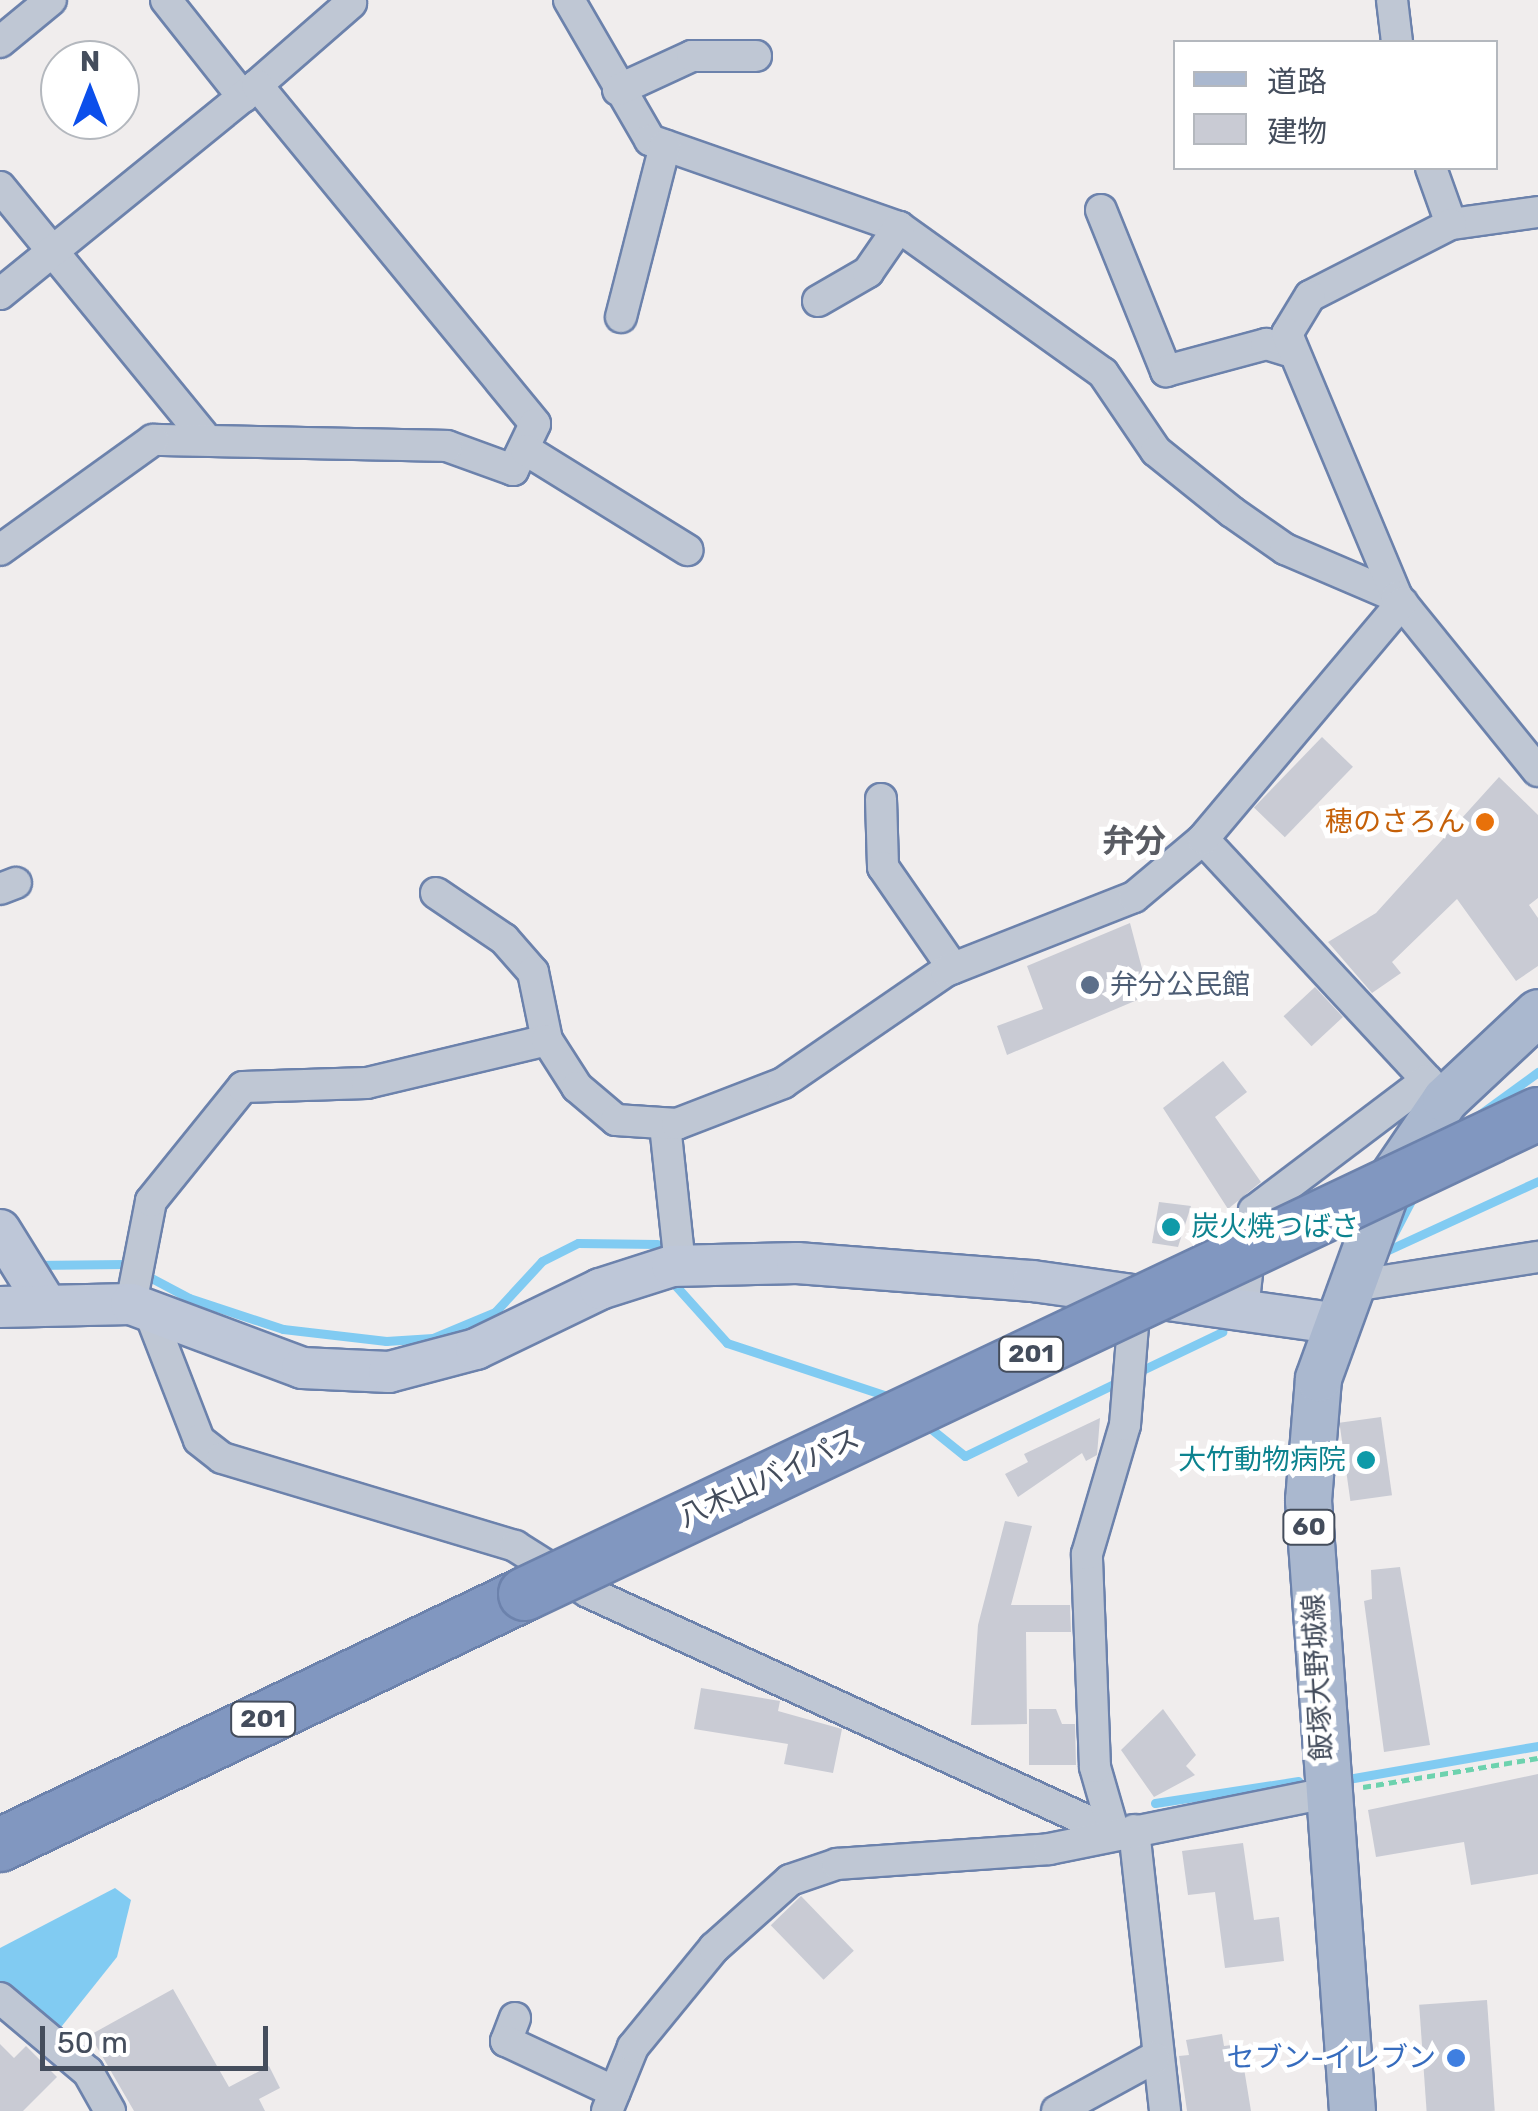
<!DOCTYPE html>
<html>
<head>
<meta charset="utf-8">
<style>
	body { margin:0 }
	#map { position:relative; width:1538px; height:2111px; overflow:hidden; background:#f0eded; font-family:Rubik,"Noto Sans JP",sans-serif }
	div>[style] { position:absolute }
	.water>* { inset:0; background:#81cbf2 }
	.stream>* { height:9px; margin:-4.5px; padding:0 4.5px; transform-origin:4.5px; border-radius:4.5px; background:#81cbf2 }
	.building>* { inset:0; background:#c9cbd4; transform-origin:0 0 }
	.path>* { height:5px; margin-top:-2.5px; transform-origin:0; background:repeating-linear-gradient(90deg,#6dd2ae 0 8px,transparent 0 13px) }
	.roads { filter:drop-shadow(2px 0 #6c82ac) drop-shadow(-2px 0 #6c82ac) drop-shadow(0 2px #6c82ac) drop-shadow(0 -2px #6c82ac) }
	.street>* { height:30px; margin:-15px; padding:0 15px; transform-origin:15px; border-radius:15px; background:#bfc7d4 }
	.secondary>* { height:40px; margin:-20px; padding:0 20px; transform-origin:20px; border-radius:20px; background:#bec7d8 }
	.primary>* { height:45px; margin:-22.5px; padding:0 22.5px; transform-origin:22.5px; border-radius:22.5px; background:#aab8cf }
	.highway>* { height:52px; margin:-26px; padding:0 26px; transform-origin:26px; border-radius:26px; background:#8197c0 }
	.bridges { filter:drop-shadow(2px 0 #6c82ac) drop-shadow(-2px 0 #6c82ac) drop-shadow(0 2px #6c82ac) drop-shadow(0 -2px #6c82ac) }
	.highway-bridge>* { height:52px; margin:-26px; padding:0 26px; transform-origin:26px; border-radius:26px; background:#8197c0 }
	.dots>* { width:28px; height:28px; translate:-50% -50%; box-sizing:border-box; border:5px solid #fff; border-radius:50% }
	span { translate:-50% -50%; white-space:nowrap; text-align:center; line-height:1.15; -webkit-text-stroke:10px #fff; paint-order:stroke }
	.shield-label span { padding:2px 8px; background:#fff; border:2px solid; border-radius:8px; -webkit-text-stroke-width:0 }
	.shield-label { font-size:25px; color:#444d5c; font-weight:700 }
	.food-label { font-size:28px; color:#c56008 }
	.right { translate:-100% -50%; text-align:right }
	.service-label { font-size:28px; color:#4e5e75 }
	.left { translate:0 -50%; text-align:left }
	.culture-label { font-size:28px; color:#0d838f }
	.street-label { font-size:28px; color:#444d5c }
	.shop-label { font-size:28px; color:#366cbe }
	.quarter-label { font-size:32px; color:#595c63; font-weight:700 }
	.legend { position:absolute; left:1173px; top:40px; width:325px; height:130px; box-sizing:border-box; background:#fff; border:2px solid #b4b8be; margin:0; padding:12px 18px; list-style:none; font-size:30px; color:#444d5c }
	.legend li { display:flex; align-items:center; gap:20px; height:50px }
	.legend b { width:50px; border:2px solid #b4b8be }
	.north { position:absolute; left:40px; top:40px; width:100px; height:100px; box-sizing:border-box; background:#fff; border:2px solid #b4b8be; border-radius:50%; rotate:0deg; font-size:28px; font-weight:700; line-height:40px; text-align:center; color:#444d5c }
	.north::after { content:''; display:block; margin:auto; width:35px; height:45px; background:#0c4feb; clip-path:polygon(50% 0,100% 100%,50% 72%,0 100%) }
	.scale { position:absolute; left:40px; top:2026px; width:228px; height:45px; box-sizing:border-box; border:5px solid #444d5c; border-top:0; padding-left:12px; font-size:30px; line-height:35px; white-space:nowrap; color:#444d5c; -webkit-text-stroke:8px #fff; paint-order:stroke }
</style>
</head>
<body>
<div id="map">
	<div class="water">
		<i style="clip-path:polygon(115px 1888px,131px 1900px,117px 1957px,58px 2031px,0 1987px,0 1948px)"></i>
	</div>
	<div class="stream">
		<i style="left:1468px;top:1123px;width:87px;rotate:-36.1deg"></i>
		<i style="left:1391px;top:1239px;width:50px;rotate:-62.4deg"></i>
		<i style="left:1386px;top:1251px;width:167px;rotate:-24.7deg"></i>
		<i style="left:32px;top:1265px;width:93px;rotate:-0.6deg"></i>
		<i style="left:125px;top:1264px;width:72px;rotate:28deg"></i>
		<i style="left:189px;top:1298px;width:99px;rotate:18.3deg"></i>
		<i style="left:283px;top:1329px;width:104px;rotate:6.6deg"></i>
		<i style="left:386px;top:1341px;width:47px;rotate:-3.7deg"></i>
		<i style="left:433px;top:1338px;width:67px;rotate:-22.8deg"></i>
		<i style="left:495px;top:1312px;width:69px;rotate:-47.3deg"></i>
		<i style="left:542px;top:1261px;width:40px;rotate:-26.6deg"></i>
		<i style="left:578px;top:1243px;width:79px;rotate:0.7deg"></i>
		<i style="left:675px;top:1285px;width:78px;rotate:48.1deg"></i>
		<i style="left:727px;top:1343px;width:175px;rotate:18.3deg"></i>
		<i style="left:1134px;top:1374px;width:98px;rotate:-25.5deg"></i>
		<i style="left:925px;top:1424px;width:51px;rotate:38.7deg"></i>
		<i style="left:965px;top:1456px;width:172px;rotate:-25.8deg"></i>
		<i style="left:1348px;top:1779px;width:193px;rotate:-9.9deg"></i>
		<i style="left:1155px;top:1803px;width:145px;rotate:-8.7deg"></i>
	</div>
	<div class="building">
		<i style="left:1322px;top:737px;width:43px;height:98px;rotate:44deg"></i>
		<i style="clip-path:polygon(1499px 777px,1538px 815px,1538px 898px,1529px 905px,1538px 918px,1538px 966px,1516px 981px,1457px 899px,1392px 962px,1401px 973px,1372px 993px,1328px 942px,1376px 913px)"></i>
		<i style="clip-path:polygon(1130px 923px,1149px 995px,1007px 1055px,997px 1026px,1043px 1009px,1027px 966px)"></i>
		<i style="left:1315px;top:987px;width:41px;height:43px;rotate:47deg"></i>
		<i style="clip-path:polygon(1223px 1061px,1247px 1092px,1215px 1117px,1261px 1182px,1228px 1209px,1163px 1108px)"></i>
		<i style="clip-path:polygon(1159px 1202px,1191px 1206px,1178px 1247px,1152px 1243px)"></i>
		<i style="left:1381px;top:1417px;width:79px;height:42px;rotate:82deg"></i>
		<i style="clip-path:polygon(1100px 1418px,1097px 1455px,1086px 1461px,1082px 1453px,1018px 1497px,1005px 1474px,1028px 1462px,1024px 1454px)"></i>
		<i style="clip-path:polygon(1005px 1521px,1032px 1526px,1011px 1605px,1070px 1605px,1071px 1632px,1026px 1632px,1027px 1724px,971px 1725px,978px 1625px)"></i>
		<i style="clip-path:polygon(1400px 1567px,1430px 1745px,1384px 1752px,1364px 1601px,1372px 1599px,1371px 1570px)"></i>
		<i style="clip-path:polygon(701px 1688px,780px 1701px,778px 1711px,842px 1729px,833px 1773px,784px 1764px,788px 1744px,694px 1729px)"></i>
		<i style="clip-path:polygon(1029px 1709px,1056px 1709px,1062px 1724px,1075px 1724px,1076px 1765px,1029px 1765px)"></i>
		<i style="clip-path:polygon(1163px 1709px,1196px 1755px,1186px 1766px,1195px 1775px,1154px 1797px,1121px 1750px)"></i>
		<i style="clip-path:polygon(1538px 1774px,1538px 1874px,1471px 1885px,1464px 1842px,1376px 1857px,1368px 1810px)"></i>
		<i style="clip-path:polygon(1243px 1843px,1254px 1920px,1279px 1917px,1284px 1961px,1225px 1968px,1215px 1892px,1188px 1895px,1182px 1851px)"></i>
		<i style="left:801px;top:1896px;width:76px;height:42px;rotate:46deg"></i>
		<i style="clip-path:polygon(173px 1989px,229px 2087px,269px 2066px,280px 2088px,259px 2099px,265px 2111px,134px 2111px,90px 2035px)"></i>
		<i style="left:1487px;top:2000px;width:111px;height:68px;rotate:86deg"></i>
		<i style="clip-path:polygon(1222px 2034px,1224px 2046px,1240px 2044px,1251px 2111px,1187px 2111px,1179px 2056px,1189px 2055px,1186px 2040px)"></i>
		<i style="clip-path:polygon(0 2044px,14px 2058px,26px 2046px,57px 2077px,23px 2111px,0 2111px)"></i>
	</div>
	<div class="path">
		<i style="left:1363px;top:1787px;width:177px;rotate:-9.4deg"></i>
	</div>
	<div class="roads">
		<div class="street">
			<i style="left:166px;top:0;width:124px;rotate:51.6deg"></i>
			<i style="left:569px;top:0;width:162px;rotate:59.9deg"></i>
			<i style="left:650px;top:140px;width:264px;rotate:19.3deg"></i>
			<i style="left:899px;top:227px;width:251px;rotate:35.6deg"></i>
			<i style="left:1103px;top:373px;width:94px;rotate:55.8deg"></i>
			<i style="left:1156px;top:451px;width:97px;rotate:38.8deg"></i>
			<i style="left:1232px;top:512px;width:65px;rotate:34.9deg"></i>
			<i style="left:1285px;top:549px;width:122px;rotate:23.2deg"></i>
			<i style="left:1392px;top:0;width:42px;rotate:83.2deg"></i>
			<i style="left:0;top:42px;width:66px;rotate:-39.5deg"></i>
			<i style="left:257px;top:85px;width:125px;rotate:-41.1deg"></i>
			<i style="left:618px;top:90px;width:81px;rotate:-24.7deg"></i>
			<i style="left:692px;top:56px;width:64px"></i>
			<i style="left:1431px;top:168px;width:59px;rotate:70.3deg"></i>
			<i style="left:0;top:187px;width:320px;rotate:50.7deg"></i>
			<i style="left:1101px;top:210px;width:174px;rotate:68deg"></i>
			<i style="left:1166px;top:371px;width:104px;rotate:-15.1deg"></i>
			<i style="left:1266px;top:344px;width:28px;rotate:17deg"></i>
			<i style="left:1538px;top:212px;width:88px;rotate:172.1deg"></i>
			<i style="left:1451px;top:224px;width:158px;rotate:152.9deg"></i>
			<i style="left:1310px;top:296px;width:44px;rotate:121.2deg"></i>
			<i style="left:1287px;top:334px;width:285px;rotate:67.3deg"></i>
			<i style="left:1397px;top:597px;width:224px;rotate:51deg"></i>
			<i style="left:0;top:294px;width:331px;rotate:-39.1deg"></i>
			<i style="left:257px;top:85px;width:438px;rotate:50.6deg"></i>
			<i style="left:535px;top:424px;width:51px;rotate:115.6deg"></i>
			<i style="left:513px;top:470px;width:70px;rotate:-160deg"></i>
			<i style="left:447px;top:446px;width:294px;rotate:-178.8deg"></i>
			<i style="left:153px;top:440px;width:188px;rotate:144.3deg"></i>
			<i style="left:818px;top:301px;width:58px;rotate:-30.1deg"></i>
			<i style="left:868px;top:272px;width:55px;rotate:-55.4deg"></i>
			<i style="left:621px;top:317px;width:177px;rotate:-75.6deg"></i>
			<i style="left:526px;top:450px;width:190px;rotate:31.8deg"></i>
			<i style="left:881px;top:799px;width:68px;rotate:88.3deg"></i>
			<i style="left:883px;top:867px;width:123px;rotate:55.3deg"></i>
			<i style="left:1203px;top:839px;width:355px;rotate:47.1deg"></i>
			<i style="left:0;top:889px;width:17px;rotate:-21deg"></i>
			<i style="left:436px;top:893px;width:82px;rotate:34.1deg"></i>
			<i style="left:504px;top:939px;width:44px;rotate:48.7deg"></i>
			<i style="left:533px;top:972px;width:69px;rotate:78.4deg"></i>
			<i style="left:665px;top:1125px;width:142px;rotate:83.9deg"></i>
			<i style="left:1346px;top:1287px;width:194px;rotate:-8.9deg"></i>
			<i style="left:131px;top:1304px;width:105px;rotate:-79deg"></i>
			<i style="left:151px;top:1201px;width:146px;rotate:-51.1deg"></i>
			<i style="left:243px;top:1087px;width:124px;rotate:-1.8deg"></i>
			<i style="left:367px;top:1083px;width:185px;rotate:-13.4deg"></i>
			<i style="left:547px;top:1040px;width:56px;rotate:57.4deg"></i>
			<i style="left:577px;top:1087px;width:51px;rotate:40.2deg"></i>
			<i style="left:616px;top:1120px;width:61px;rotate:3.8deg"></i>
			<i style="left:677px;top:1124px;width:114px;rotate:-21.1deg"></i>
			<i style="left:783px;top:1083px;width:198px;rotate:-34.5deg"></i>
			<i style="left:946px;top:971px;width:202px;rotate:-21.5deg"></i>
			<i style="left:1134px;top:897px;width:90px;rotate:-40deg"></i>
			<i style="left:1203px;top:839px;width:309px;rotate:-49.9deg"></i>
			<i style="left:1243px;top:1310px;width:100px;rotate:-83.7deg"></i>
			<i style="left:1254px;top:1211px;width:217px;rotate:-37.1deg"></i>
			<i style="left:149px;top:1311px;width:138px;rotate:68.8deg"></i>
			<i style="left:199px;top:1440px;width:29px;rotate:38deg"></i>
			<i style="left:222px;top:1458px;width:306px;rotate:16.7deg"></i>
			<i style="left:515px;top:1546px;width:86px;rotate:32.2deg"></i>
			<i style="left:588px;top:1592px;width:579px;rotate:24.62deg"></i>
			<i style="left:1134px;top:1830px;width:283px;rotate:83.7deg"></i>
			<i style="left:1114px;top:1833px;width:69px;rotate:-106.1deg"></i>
			<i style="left:1095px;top:1767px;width:213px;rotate:-92.2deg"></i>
			<i style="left:1087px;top:1554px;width:134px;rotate:-73.6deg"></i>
			<i style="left:1125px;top:1425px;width:125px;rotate:-85.4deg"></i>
			<i style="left:0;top:1998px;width:115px;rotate:40.1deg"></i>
			<i style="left:88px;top:2072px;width:45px;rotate:60.6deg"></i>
			<i style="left:515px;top:2018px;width:25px;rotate:111deg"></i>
			<i style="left:506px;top:2041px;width:120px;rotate:25.1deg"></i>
			<i style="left:607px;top:2111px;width:69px;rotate:-67.9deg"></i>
			<i style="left:633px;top:2047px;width:128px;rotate:-50.7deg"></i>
			<i style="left:714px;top:1948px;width:102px;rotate:-41.8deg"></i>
			<i style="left:790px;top:1880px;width:50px;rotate:-18.8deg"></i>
			<i style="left:837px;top:1864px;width:213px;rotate:-4deg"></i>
			<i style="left:1049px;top:1849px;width:283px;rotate:-11.4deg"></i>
			<i style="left:1057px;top:2111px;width:111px;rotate:-28.7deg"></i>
		</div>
		<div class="secondary">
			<i style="left:0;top:1230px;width:84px;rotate:58.2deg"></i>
			<i style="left:0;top:1307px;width:131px;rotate:-1.3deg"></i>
			<i style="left:131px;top:1304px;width:183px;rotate:20.5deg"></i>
			<i style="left:302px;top:1368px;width:87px;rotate:2.6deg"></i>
			<i style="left:389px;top:1372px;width:90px;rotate:-14.8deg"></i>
			<i style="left:476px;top:1349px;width:138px;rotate:-25.8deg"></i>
			<i style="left:600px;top:1289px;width:76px;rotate:-17.7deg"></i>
			<i style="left:672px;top:1266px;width:125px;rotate:-1.4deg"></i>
			<i style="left:797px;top:1263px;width:237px;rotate:4.4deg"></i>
			<i style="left:1033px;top:1281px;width:302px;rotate:8deg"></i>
		</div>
		<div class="primary">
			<i style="left:1352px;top:2111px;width:613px;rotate:-94.12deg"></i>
			<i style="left:1308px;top:1500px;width:122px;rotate:-85.3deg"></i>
			<i style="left:1318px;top:1378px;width:211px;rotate:-70deg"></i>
			<i style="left:1390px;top:1180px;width:98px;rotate:-55.8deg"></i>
			<i style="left:1445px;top:1099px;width:127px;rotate:-43.1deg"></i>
		</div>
		<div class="highway">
			<i style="left:0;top:1845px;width:582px;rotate:-25.55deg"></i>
		</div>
	</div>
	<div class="bridges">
		<div class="highway-bridge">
			<i style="left:525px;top:1594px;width:1121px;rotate:-25.35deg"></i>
		</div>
	</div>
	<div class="dots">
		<i style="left:1485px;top:822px;background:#e8710a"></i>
		<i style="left:1090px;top:985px;background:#5c6f8a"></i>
		<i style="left:1171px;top:1227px;background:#0f9aa8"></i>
		<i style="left:1366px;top:1460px;background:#0f9aa8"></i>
		<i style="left:1456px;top:2058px;background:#3f7fe0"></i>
	</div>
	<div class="shield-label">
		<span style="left:1031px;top:1354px">201</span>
		<span style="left:1309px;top:1527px">60</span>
		<span style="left:263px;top:1719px">201</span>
	</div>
	<div class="food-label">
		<span class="right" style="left:1465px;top:822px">穂のさろん</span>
	</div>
	<div class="service-label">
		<span class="left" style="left:1110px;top:985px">弁分公民館</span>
	</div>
	<div class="culture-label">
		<span class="left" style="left:1191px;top:1227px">炭火焼つばさ</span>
		<span class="right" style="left:1346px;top:1460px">大竹動物病院</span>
	</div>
	<div class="street-label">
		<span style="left:769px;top:1478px;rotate:-25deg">八木山バイパス</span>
		<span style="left:1318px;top:1677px;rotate:-93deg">飯塚大野城線</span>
	</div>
	<div class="shop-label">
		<span class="right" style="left:1436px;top:2058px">セブン-イレブン</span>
	</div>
	<div class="quarter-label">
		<span style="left:1134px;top:841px">弁分</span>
	</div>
	<ul class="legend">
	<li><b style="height:12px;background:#aab8cf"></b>道路</li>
	<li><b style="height:28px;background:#c9cbd4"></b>建物</li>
	</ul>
	<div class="north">N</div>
	<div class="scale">50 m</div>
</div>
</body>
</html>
